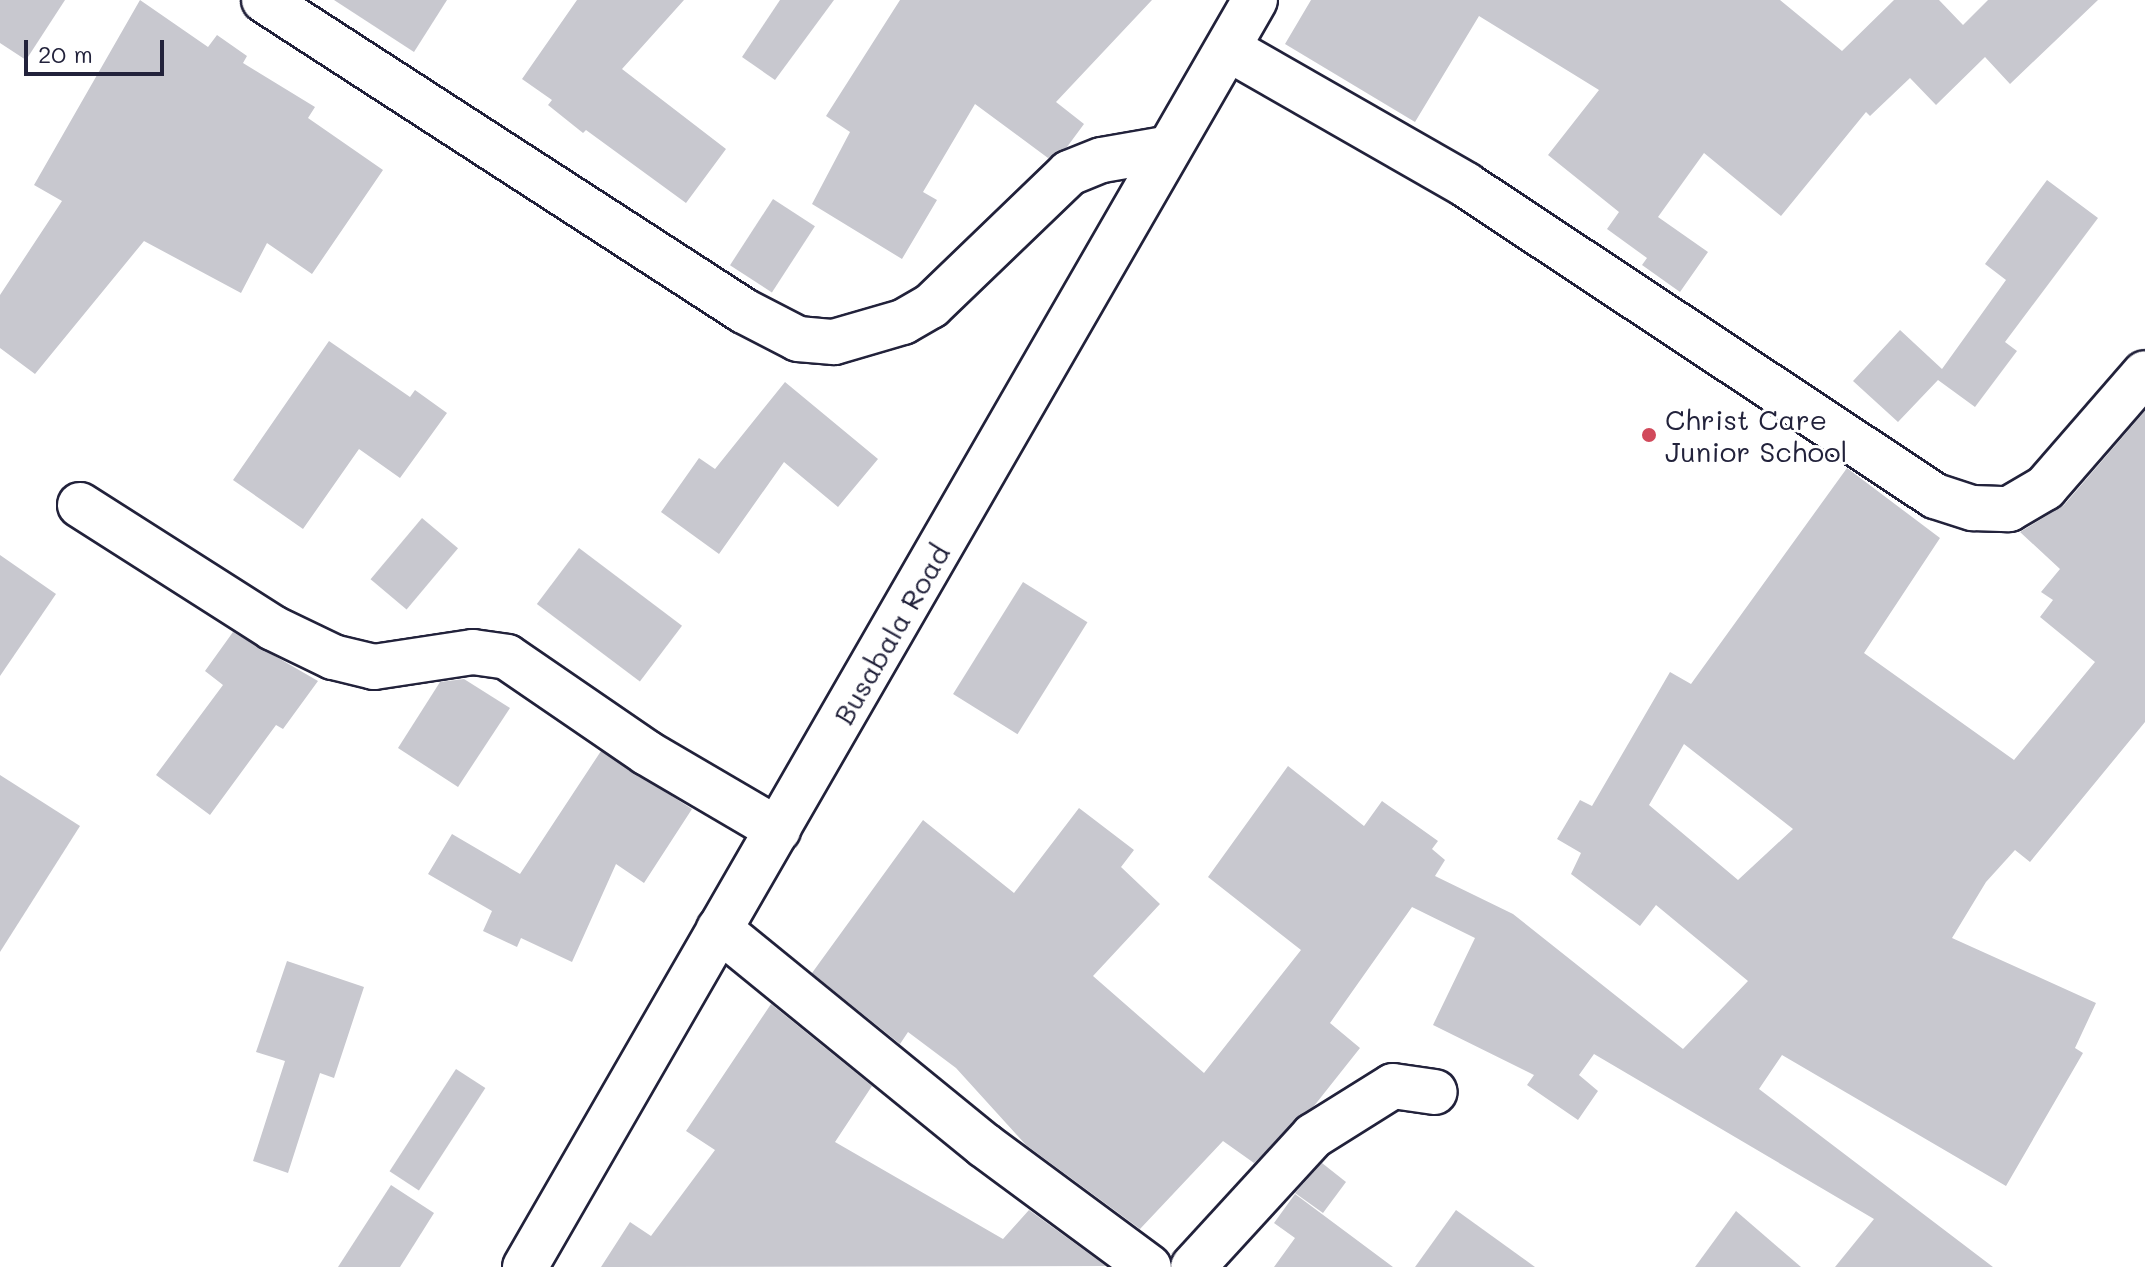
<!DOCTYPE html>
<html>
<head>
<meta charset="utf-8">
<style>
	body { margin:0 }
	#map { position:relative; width:2145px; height:1267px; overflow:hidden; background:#fff; font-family:Mali,sans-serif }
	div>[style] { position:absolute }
	.building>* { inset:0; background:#c8c8cf; transform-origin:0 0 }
	.roads { filter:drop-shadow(2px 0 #22223b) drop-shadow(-2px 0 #22223b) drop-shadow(0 2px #22223b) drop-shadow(0 -2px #22223b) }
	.minor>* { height:44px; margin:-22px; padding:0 22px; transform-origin:22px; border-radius:22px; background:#fff }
	.dots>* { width:22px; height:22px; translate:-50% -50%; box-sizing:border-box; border:4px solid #fff; border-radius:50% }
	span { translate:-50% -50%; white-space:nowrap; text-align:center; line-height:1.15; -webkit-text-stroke:6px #fff; paint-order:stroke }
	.poi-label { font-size:28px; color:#22223b }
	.left { translate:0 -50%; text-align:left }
	.street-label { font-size:28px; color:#22223b }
	.scale { position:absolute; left:24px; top:40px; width:140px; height:36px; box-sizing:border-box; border:4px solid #22223b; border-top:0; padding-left:10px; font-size:24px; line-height:28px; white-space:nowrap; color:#22223b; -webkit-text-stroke:6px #fff; paint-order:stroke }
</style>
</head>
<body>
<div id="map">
	<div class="building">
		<i style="clip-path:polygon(0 0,65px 0,26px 60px,0 43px)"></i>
		<i style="clip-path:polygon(140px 0,208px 47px,217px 35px,247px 56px,243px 63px,315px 107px,308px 118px,383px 170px,312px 274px,267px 243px,241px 293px,144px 241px,35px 374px,0 348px,0 295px,62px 201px,34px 185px)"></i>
		<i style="clip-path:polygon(334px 0,447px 0,414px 52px)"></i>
		<i style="clip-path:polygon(577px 0,684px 0,622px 69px,726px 149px,686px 203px,586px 130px,583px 133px,548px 105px,552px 100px,522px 79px)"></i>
		<i style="clip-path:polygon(780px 0,834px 0,775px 80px,742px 57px)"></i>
		<i style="clip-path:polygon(900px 0,1152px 0,1056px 102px,1084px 124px,1067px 147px,1048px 158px,975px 104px,923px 192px,937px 200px,902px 259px,812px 204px,850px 132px,826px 116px)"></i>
		<i style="clip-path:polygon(1311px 0,1780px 0,1842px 51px,1894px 0,1939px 0,1963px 25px,1988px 0,2098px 0,2010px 84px,1985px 57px,1936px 105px,1910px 78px,1870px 116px,1866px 112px,1781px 216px,1704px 153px,1658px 217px,1708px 252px,1680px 292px,1642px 265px,1647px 258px,1607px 229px,1619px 212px,1548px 155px,1599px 90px,1479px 16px,1415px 122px,1285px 44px)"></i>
		<i style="clip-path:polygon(2047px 180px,2098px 218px,2005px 342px,2017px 351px,1975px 407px,1938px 380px,1898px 422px,1853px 381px,1900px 330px,1942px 369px,2006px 280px,1985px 264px)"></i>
		<i style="left:773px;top:199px;width:50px;height:79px;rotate:33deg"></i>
		<i style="clip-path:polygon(329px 341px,410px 397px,415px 390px,447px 413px,400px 478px,359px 449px,303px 529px,233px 480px)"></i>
		<i style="clip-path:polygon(785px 382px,878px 459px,838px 507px,784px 462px,719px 554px,661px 512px,699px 458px,715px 469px)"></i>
		<i style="clip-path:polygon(evenodd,2145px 411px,2145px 722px,2030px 862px,2015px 850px,1986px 882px,1952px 938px,2096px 1003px,2075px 1048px,2083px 1053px,2006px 1186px,1782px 1055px,1759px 1089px,1993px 1267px,1835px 1267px,1874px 1219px,1594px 1054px,1579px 1075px,1598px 1091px,1578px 1120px,1527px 1085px,1534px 1075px,1433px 1025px,1475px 938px,1412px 907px,1330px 1023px,1360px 1048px,1314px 1106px,1254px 1163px,1223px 1141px,1140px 1229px,1026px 1145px,956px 1068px,908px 1032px,900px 1044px,812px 973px,923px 820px,1014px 893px,1079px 808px,1134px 850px,1121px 867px,1160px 904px,1093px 976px,1204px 1073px,1301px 950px,1208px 877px,1288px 766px,1364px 826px,1382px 801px,1438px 841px,1432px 849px,1445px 860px,1435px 876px,1513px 914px,1683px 1049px,1748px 981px,1656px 905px,1640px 926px,1571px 874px,1581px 853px,1557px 839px,1580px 800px,1592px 806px,1670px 672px,1691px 684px,1847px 468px,1940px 538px,1864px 653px,2014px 760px,2095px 662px,2040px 617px,2053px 600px,2041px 592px,2060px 569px,2020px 532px,2064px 505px,2145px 411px,1684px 744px,1793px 829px,1738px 880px,1649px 805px,1684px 744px)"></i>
		<i style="left:422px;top:518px;width:47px;height:80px;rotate:40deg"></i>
		<i style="left:579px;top:548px;width:129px;height:70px;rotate:37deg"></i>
		<i style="clip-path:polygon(0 555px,56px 594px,0 676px)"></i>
		<i style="left:1023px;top:582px;width:76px;height:132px;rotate:32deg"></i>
		<i style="clip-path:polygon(233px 632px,318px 681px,283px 729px,276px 725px,210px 815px,156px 775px,223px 685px,205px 671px)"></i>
		<i style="clip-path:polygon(464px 679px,510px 708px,458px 787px,398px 748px,440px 682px)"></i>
		<i style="clip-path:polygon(601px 751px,692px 809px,644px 883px,616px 864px,572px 962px,521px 938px,517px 947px,483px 931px,492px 911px,428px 874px,452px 834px,520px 874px)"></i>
		<i style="clip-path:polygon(0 775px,80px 826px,0 952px)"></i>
		<i style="clip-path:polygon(287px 961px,364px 987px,334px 1078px,320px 1073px,288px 1173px,253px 1161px,285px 1061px,256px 1052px)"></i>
		<i style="clip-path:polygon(771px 1004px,872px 1086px,835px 1142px,1003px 1239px,1029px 1210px,1106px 1266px,601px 1267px,630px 1222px,651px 1236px,715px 1150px,686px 1131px)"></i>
		<i style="left:456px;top:1069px;width:35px;height:122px;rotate:33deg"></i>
		<i style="clip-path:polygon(1322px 1163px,1346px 1182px,1323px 1213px,1295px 1193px)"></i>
		<i style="clip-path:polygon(391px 1185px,434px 1213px,400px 1267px,338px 1267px)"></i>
		<i style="clip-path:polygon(1295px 1194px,1393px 1267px,1274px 1267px,1295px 1238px,1274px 1223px)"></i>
		<i style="clip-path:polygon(1456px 1210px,1535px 1267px,1415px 1267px)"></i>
		<i style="clip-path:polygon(1736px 1211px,1801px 1267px,1695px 1267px)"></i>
	</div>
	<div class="roads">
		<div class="minor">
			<i style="left:264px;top:0;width:572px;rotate:32.94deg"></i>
			<i style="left:744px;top:311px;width:61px;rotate:27.4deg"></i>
			<i style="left:798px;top:339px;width:36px;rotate:5deg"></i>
			<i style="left:834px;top:342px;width:72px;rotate:-16.2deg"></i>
			<i style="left:903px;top:322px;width:32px;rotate:-30deg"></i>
			<i style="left:931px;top:306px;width:192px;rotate:-43.9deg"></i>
			<i style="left:1069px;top:173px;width:35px;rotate:-22deg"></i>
			<i style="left:1102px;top:160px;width:64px;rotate:-9.9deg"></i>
			<i style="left:1229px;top:49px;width:273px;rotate:29.8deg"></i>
			<i style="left:1466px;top:185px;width:563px;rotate:33.55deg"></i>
			<i style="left:1935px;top:496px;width:40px;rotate:18deg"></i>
			<i style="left:1973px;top:508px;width:36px;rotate:2deg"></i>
			<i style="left:2009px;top:509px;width:42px;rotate:-30.3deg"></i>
			<i style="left:2045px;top:488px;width:152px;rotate:-49deg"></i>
			<i style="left:80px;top:505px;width:229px;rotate:32.5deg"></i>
			<i style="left:273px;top:628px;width:67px;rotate:25.8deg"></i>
			<i style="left:333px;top:657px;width:42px;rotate:13.7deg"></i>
			<i style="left:374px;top:667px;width:100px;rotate:-8.6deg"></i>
			<i style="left:473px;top:652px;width:34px;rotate:8deg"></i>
			<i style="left:507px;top:657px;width:170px;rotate:34.4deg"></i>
			<i style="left:647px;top:753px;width:152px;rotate:30.4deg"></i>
			<i style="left:719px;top:929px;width:342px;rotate:39.2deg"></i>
			<i style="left:984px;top:1145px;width:205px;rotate:36.5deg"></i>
			<i style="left:525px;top:1267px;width:1462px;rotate:-60.05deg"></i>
			<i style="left:1193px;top:1267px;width:178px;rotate:-47.5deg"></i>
			<i style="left:1313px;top:1136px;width:94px;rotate:-32deg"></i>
			<i style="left:1393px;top:1086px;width:42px;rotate:8.1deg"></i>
		</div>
	</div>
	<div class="dots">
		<i style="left:1649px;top:435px;background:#d1495b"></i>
	</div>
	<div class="poi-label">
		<span class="left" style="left:1665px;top:435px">Christ Care<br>Junior School</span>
	</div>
	<div class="street-label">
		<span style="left:891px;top:634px;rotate:-60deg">Busabala Road</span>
	</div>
	<div class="scale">20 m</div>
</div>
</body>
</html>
